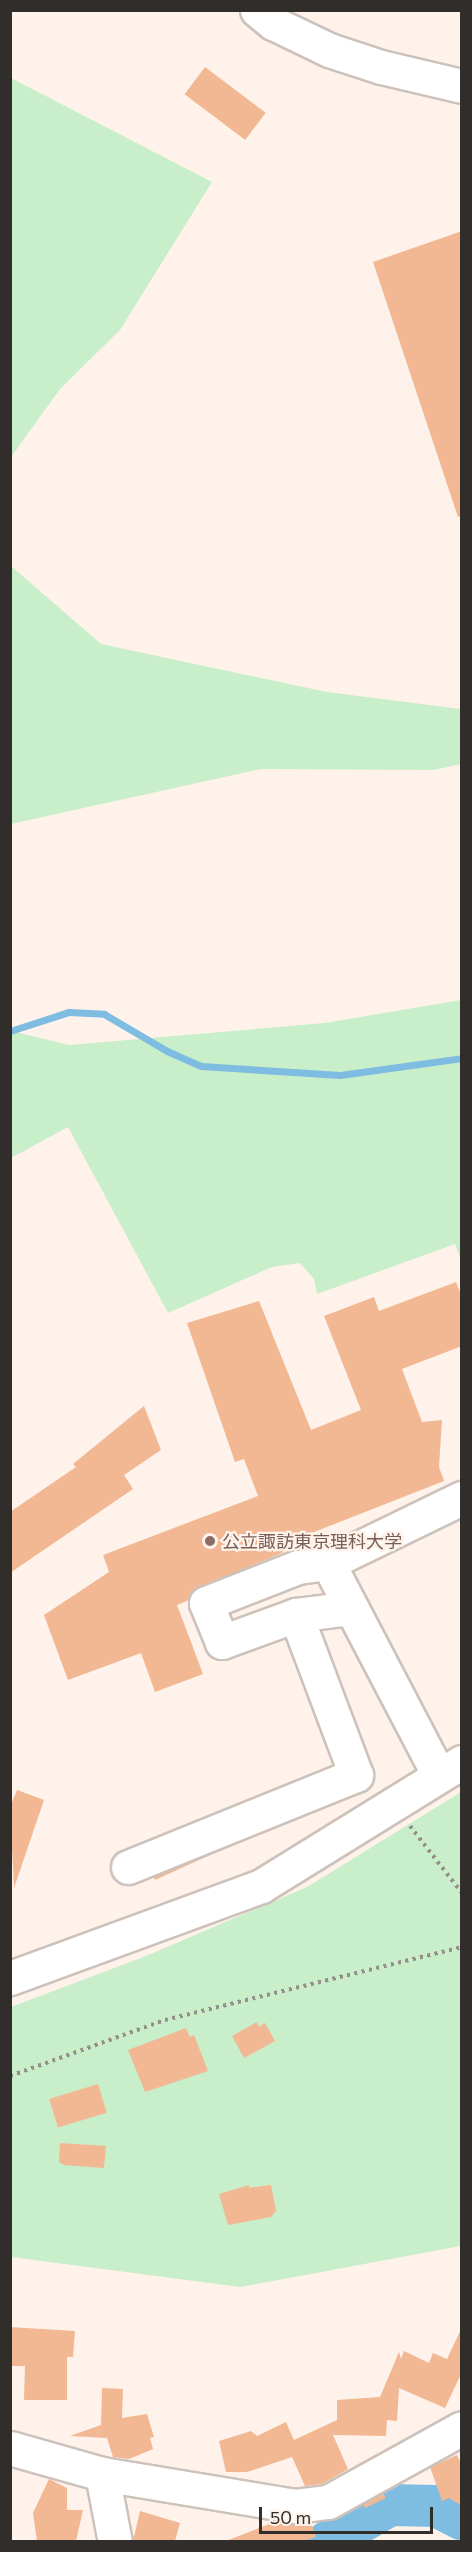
<!DOCTYPE html>
<html>
<head>
<meta charset="utf-8">
<style>
	body { margin:0 }
	#map { position:relative; width:472px; height:2552px; overflow:hidden; background:#fef2eb; font-family:Commissioner,"Noto Sans JP",sans-serif }
	div>[style] { position:absolute }
	.green>* { inset:0; background:#c9eeca }
	.stream>* { height:7px; margin:-3.5px; padding:0 3.5px; transform-origin:3.5px; border-radius:3.5px; background:#7fbce1 }
	.river>* { height:42px; margin:-21px; padding:0 21px; transform-origin:21px; border-radius:21px; background:#7fbce1 }
	.building>* { inset:0; background:#f1b893; transform-origin:0 0 }
	.path>* { height:4px; margin-top:-2px; transform-origin:0; background:repeating-linear-gradient(90deg,#958e89 0 3px,transparent 0 7.5px) }
	.roads { filter:drop-shadow(2px 0 #cdc2bb) drop-shadow(-2px 0 #cdc2bb) drop-shadow(0 2px #cdc2bb) drop-shadow(0 -2px #cdc2bb) }
	.minor>* { height:33px; margin:-16.5px; padding:0 16.5px; transform-origin:16.5px; border-radius:16.5px; background:#fff }
	.dots>* { width:16px; height:16px; translate:-50% -50%; box-sizing:border-box; border:3px solid #fef2eb; border-radius:50% }
	span { translate:-50% -50%; white-space:nowrap; text-align:center; line-height:1.15; -webkit-text-stroke:4.5px #fef2eb; paint-order:stroke }
	.education-label { font-size:18px; color:#785e54 }
	.left { translate:0 -50%; text-align:left }
	.frame { position:absolute; inset:0; border:12px solid #312d2a; pointer-events:none }
	.scale { position:absolute; left:259px; top:2507px; width:174px; height:27px; box-sizing:border-box; border:3px solid #312d2a; border-top:0; padding-left:8px; font-size:18px; line-height:21px; white-space:nowrap; color:#312d2a; -webkit-text-stroke:4px #fef2eb; paint-order:stroke }
</style>
</head>
<body>
<div id="map">
	<div class="green">
		<i style="clip-path:polygon(11px 78px,212px 182px,120px 330px,60px 389px,11px 457px)"></i>
		<i style="clip-path:polygon(11px 566px,101px 644px,327px 692px,461px 709px,461px 764px,434px 770px,261px 769px,11px 824px)"></i>
		<i style="clip-path:polygon(461px 1000px,461px 1260px,455px 1244px,317px 1294px,314px 1279px,300px 1263px,272px 1267px,168px 1313px,68px 1127px,11px 1158px,11px 1031px,69px 1045px,325px 1023px)"></i>
		<i style="clip-path:polygon(461px 1792px,461px 2246px,240px 2287px,11px 2257px,11px 2007px,146px 1956px,307px 1887px)"></i>
	</div>
	<div class="stream">
		<i style="left:10px;top:1031px;width:62px;rotate:-17.9deg"></i>
		<i style="left:69px;top:1012px;width:35px;rotate:3deg"></i>
		<i style="left:104px;top:1014px;width:73px;rotate:30.4deg"></i>
		<i style="left:167px;top:1051px;width:37px;rotate:24deg"></i>
		<i style="left:201px;top:1066px;width:139px;rotate:3.7deg"></i>
		<i style="left:340px;top:1075px;width:123px;rotate:-7.9deg"></i>
	</div>
	<div class="river">
		<i style="left:327px;top:2542px;width:73px;rotate:-30.4deg"></i>
		<i style="left:390px;top:2505px;width:46px;rotate:1.2deg"></i>
		<i style="left:436px;top:2506px;width:29px;rotate:27deg"></i>
	</div>
	<div class="building">
		<i style="left:205px;top:67px;width:76px;height:34px;rotate:37deg"></i>
		<i style="clip-path:polygon(462px 231px,462px 516px,458px 517px,373px 262px)"></i>
		<i style="clip-path:polygon(456px 1282px,462px 1297px,462px 1346px,402px 1369px,422px 1422px,442px 1420px,439px 1467px,444px 1481px,281px 1545px,284px 1552px,192px 1591px,187px 1601px,177px 1605px,203px 1674px,155px 1692px,141px 1653px,68px 1680px,44px 1615px,109px 1572px,103px 1555px,258px 1496px,244px 1459px,235px 1462px,187px 1323px,259px 1301px,311px 1430px,361px 1410px,324px 1316px,374px 1297px,379px 1311px)"></i>
		<i style="clip-path:polygon(144px 1406px,161px 1450px,124px 1475px,133px 1489px,10px 1573px,10px 1512px,76px 1467px,73px 1464px)"></i>
		<i style="clip-path:polygon(17px 1790px,44px 1800px,14px 1888px,10px 1807px)"></i>
		<i style="clip-path:polygon(232px 1845px,155px 1880px,154px 1877px)"></i>
		<i style="clip-path:polygon(257px 2022px,259px 2027px,265px 2023px,275px 2041px,244px 2058px,232px 2036px)"></i>
		<i style="clip-path:polygon(186px 2028px,190px 2037px,194px 2035px,208px 2071px,145px 2092px,128px 2050px)"></i>
		<i style="left:98px;top:2084px;width:30px;height:51px;rotate:73deg"></i>
		<i style="clip-path:polygon(60px 2143px,106px 2146px,104px 2168px,64px 2165px,59px 2162px)"></i>
		<i style="clip-path:polygon(249px 2185px,249px 2188px,271px 2185px,276px 2211px,271px 2217px,228px 2225px,219px 2194px)"></i>
		<i style="clip-path:polygon(10px 2327px,75px 2331px,73px 2357px,67px 2357px,67px 2400px,24px 2400px,25px 2366px,10px 2366px)"></i>
		<i style="clip-path:polygon(462px 2327px,462px 2372px,445px 2408px,399px 2388px,397px 2421px,387px 2420px,386px 2436px,333px 2435px,348px 2469px,322px 2484px,305px 2486px,292px 2457px,247px 2472px,226px 2472px,219px 2441px,251px 2431px,257px 2436px,286px 2422px,294px 2440px,337px 2420px,337px 2400px,380px 2397px,399px 2352px,401px 2359px,404px 2351px,429px 2363px,433px 2353px,447px 2359px)"></i>
		<i style="clip-path:polygon(102px 2388px,123px 2389px,122px 2418px,147px 2414px,154px 2437px,150px 2438px,153px 2449px,129px 2459px,113px 2457px,107px 2438px,70px 2436px,101px 2425px)"></i>
		<i style="clip-path:polygon(457px 2455px,462px 2466px,462px 2506px,449px 2498px,442px 2501px,430px 2467px)"></i>
		<i style="clip-path:polygon(49px 2479px,67px 2488px,67px 2510px,83px 2510px,76px 2541px,37px 2541px,33px 2513px)"></i>
		<i style="clip-path:polygon(383px 2493px,386px 2498px,365px 2508px,363px 2504px)"></i>
		<i style="clip-path:polygon(140px 2511px,180px 2523px,175px 2541px,133px 2541px)"></i>
		<i style="clip-path:polygon(274px 2522px,311px 2523px,316px 2537px,304px 2541px,226px 2541px)"></i>
	</div>
	<div class="path">
		<i style="left:410px;top:1826px;width:85px;rotate:52.2deg"></i>
		<i style="left:10px;top:2076px;width:165px;rotate:-19.9deg"></i>
		<i style="left:165px;top:2020px;width:306px;rotate:-13.8deg"></i>
	</div>
	<div class="roads">
		<div class="minor">
			<i style="left:257px;top:10px;width:21px;rotate:39deg"></i>
			<i style="left:273px;top:23px;width:62px;rotate:25.7deg"></i>
			<i style="left:329px;top:50px;width:55px;rotate:18.1deg"></i>
			<i style="left:381px;top:67px;width:83px;rotate:13.2deg"></i>
			<i style="left:328px;top:1563px;width:239px;rotate:62.4deg"></i>
			<i style="left:351px;top:1608px;width:55px;rotate:172.7deg"></i>
			<i style="left:296px;top:1615px;width:79px;rotate:160deg"></i>
			<i style="left:222px;top:1642px;width:42px;rotate:-112.3deg"></i>
			<i style="left:206px;top:1603px;width:99px;rotate:-21.4deg"></i>
			<i style="left:298px;top:1567px;width:30px;rotate:-8deg"></i>
			<i style="left:328px;top:1563px;width:149px;rotate:-25.9deg"></i>
			<i style="left:128px;top:1867px;width:246px;rotate:-22deg"></i>
			<i style="left:356px;top:1775px;width:171px;rotate:-110.6deg"></i>
			<i style="left:10px;top:1978px;width:267px;rotate:-20.1deg"></i>
			<i style="left:261px;top:1886px;width:236px;rotate:-31.7deg"></i>
			<i style="left:10px;top:2448px;width:96px;rotate:15.8deg"></i>
			<i style="left:102px;top:2474px;width:196px;rotate:9.4deg"></i>
			<i style="left:295px;top:2506px;width:33px;rotate:-7deg"></i>
			<i style="left:328px;top:2502px;width:153px;rotate:-28.9deg"></i>
			<i style="left:102px;top:2474px;width:69px;rotate:79.2deg"></i>
		</div>
	</div>
	<div class="dots">
		<i style="left:210px;top:1541px;background:#8d6e63"></i>
	</div>
	<div class="education-label">
		<span class="left" style="left:222px;top:1541px">公立諏訪東京理科大学</span>
	</div>
	<div class="frame"></div>
	<div class="scale">50 m</div>
</div>
</body>
</html>
